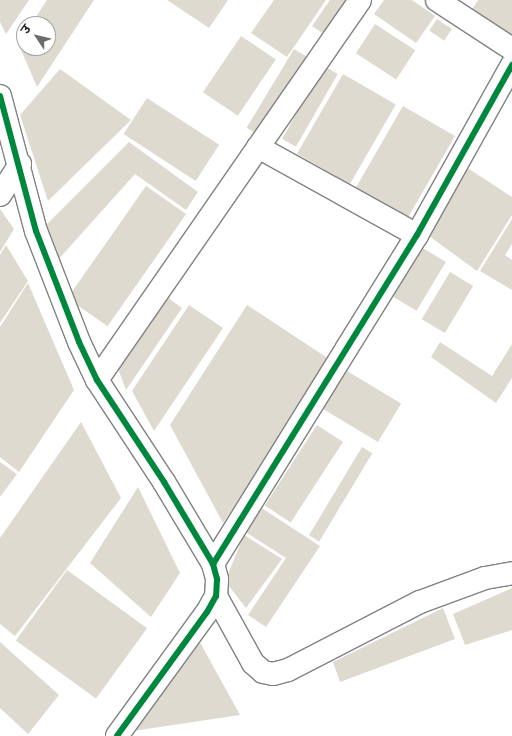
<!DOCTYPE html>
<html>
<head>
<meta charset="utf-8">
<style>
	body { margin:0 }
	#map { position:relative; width:512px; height:736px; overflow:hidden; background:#fff; font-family:"Comic Neue","Playpen Sans Deva",sans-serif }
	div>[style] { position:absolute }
	.building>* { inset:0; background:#dedad0; transform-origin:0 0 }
	.roads { filter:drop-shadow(1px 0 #828282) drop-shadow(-1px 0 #828282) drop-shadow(0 1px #828282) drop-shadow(0 -1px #828282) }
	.street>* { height:22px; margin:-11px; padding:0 11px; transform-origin:11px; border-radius:11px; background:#fff }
	.cycleway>* { height:6px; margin:-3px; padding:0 3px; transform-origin:3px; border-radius:3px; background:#00873e }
	span { translate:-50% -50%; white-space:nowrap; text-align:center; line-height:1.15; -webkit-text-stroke:4px #fff; paint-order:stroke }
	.north { position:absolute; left:16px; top:16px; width:40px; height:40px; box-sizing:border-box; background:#fff; border:1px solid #a4a4a4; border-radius:50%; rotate:305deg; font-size:11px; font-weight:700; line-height:16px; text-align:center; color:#1c1c1c }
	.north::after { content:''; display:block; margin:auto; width:14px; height:18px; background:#6b6b6b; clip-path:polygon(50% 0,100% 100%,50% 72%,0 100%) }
</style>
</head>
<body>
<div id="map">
	<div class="building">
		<i style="clip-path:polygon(0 0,29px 0,6px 34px,0 22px)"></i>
		<i style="clip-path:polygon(47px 0,94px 0,37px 87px,18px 43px,24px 34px,24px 48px,48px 48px,48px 24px,31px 24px)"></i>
		<i style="clip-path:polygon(167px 0,228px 0,209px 28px)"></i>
		<i style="clip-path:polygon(274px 0,326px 0,287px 57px,251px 33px)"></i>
		<i style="clip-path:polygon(330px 0,352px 0,327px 36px,312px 26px)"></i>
		<i style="clip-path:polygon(384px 0,412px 0,435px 16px,416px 43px,374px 14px)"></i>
		<i style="clip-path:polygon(478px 0,512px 0,512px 38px,471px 11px)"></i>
		<i style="left:437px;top:19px;width:18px;height:14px;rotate:34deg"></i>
		<i style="left:375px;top:24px;width:48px;height:35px;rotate:33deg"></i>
		<i style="left:241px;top:36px;width:42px;height:68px;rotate:34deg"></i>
		<i style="left:294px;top:49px;width:17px;height:92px;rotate:31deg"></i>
		<i style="left:324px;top:66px;width:16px;height:84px;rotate:30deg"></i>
		<i style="clip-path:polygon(60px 69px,131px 120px,48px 201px,20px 115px)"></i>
		<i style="left:343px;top:74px;width:61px;height:92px;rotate:30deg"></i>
		<i style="left:147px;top:98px;width:86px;height:43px;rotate:33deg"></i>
		<i style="left:403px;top:106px;width:60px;height:94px;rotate:30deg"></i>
		<i style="clip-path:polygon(129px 142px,198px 192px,186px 210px,135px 174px,57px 261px,41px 230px)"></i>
		<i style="clip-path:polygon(463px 165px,512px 197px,512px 215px,477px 271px,425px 233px)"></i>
		<i style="left:146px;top:186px;width:49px;height:137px;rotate:35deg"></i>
		<i style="clip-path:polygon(0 209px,14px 229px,0 252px)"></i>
		<i style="clip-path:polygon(512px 219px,512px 244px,505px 255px,512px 260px,512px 290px,480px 271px)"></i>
		<i style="clip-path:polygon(6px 245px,28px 281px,0 323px,0 255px)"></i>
		<i style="left:421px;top:247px;width:29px;height:57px;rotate:31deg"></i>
		<i style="left:450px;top:272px;width:27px;height:55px;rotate:31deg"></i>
		<i style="clip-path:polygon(28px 283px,74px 390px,19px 472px,0 457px,0 327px)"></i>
		<i style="clip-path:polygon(164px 295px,182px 308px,126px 390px,116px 363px)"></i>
		<i style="clip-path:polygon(189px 305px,223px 328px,154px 431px,132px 391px)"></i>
		<i style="clip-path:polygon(247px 305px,332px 361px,223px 523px,170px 425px)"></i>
		<i style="clip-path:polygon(440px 342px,492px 376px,512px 344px,512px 378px,496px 403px,431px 357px)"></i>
		<i style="left:342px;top:368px;width:69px;height:45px;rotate:31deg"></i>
		<i style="clip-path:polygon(81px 422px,121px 498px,15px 636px,0 624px,0 538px)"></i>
		<i style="left:317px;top:425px;width:31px;height:96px;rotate:33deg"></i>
		<i style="left:362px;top:447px;width:12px;height:103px;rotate:31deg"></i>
		<i style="clip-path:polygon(0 462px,17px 474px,0 497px)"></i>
		<i style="clip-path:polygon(138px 487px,180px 573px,151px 617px,90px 563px)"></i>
		<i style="clip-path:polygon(260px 507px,320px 546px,266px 627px,248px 615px,286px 558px,244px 531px)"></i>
		<i style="clip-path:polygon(244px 535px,282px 559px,246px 608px,225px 581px)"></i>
		<i style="left:67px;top:570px;width:99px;height:87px;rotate:36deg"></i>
		<i style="clip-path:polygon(512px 588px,512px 630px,465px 645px,453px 614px)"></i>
		<i style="clip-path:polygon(443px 608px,455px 639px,340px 682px,333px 662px)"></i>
		<i style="clip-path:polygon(196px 635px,240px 715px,133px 731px)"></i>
		<i style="clip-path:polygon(0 642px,59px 695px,28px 734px,0 708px)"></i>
	</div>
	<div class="roads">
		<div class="street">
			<i style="left:437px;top:0;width:90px;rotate:33.2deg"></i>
			<i style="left:0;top:96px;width:140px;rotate:75.1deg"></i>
			<i style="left:36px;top:231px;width:119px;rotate:68.8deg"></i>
			<i style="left:79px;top:342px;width:42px;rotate:64.7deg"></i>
			<i style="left:97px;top:380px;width:122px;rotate:56.7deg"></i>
			<i style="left:164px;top:482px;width:96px;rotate:59.1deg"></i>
			<i style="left:213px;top:564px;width:16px;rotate:75deg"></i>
			<i style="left:217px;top:579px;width:17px;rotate:93deg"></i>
			<i style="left:216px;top:596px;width:18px;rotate:119deg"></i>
			<i style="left:207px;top:612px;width:153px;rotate:126deg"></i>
			<i style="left:258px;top:147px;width:182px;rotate:29deg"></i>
			<i style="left:0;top:195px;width:37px;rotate:-57deg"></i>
			<i style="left:97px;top:380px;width:462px;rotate:-55.3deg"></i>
			<i style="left:213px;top:564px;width:387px;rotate:-58.2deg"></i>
			<i style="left:417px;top:235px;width:195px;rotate:-60.8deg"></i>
			<i style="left:216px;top:596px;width:77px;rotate:61.1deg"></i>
			<i style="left:253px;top:663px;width:13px;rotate:42deg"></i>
			<i style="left:263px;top:672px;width:10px;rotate:11deg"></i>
			<i style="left:273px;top:674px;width:16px;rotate:-15deg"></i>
			<i style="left:288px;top:670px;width:148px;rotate:-27.3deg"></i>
			<i style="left:420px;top:602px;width:69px;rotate:-20.3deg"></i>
			<i style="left:485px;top:578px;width:27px;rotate:-10deg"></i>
		</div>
	</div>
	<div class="cycleway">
		<i style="left:0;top:96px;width:140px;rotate:75.1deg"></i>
		<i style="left:36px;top:231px;width:119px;rotate:68.8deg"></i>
		<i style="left:79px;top:342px;width:42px;rotate:64.7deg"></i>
		<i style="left:97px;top:380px;width:122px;rotate:56.7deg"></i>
		<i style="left:164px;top:482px;width:96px;rotate:59.1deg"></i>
		<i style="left:213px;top:564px;width:16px;rotate:75deg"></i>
		<i style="left:217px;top:579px;width:17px;rotate:93deg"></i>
		<i style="left:216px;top:596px;width:18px;rotate:119deg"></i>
		<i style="left:207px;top:612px;width:153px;rotate:126deg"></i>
		<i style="left:213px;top:564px;width:387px;rotate:-58.2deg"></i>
		<i style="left:417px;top:235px;width:195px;rotate:-60.8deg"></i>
	</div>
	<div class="north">उ</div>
</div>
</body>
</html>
